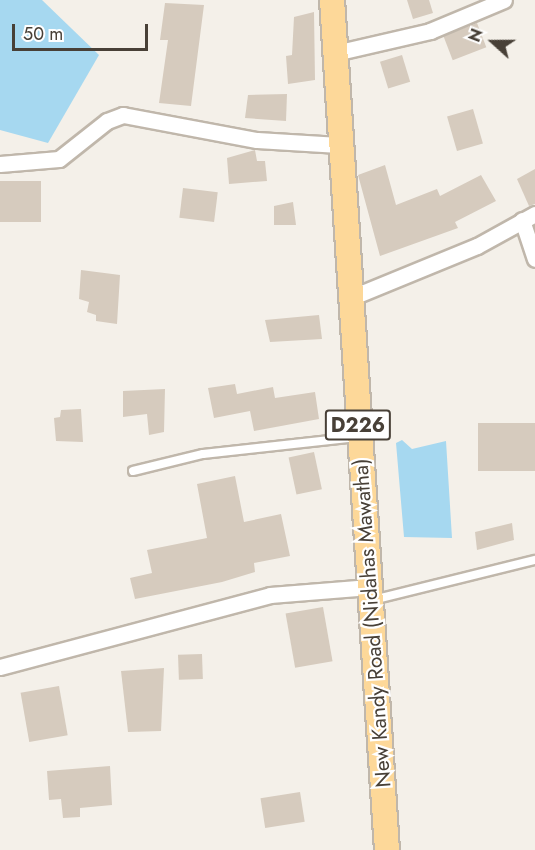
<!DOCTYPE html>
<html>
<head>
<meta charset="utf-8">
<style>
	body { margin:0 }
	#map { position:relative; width:535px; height:850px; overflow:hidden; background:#f4f0e9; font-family:Jost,sans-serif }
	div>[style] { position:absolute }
	.water>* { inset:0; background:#a6d8f0 }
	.building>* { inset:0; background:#d6cbbe; transform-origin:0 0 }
	.roads { filter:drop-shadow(2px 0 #c0b7ab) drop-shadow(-2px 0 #c0b7ab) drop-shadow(0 2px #c0b7ab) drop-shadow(0 -2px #c0b7ab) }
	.lane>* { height:8px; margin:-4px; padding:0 4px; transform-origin:4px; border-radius:4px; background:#fff }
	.street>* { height:15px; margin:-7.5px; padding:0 7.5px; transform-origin:7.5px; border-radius:7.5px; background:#fff }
	.primary>* { height:24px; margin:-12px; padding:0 12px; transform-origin:12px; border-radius:12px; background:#fdd899 }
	span { translate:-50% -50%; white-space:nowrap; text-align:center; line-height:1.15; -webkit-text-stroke:4.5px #fff; paint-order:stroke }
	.shield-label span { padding:2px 4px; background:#fff; border:2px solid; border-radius:4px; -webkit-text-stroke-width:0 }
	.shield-label { font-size:20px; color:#484037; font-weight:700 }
	.street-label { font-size:21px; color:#484037 }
	.north { position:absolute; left:463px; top:12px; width:60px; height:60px; -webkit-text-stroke:4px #fff; paint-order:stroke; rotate:291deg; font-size:16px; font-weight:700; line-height:24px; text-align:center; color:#484037 }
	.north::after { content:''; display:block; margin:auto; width:21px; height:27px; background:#484037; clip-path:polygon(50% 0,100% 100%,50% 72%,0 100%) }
	.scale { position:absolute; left:12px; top:24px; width:136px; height:27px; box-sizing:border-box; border:3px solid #484037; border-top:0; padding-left:8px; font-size:18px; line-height:21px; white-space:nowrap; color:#484037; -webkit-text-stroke:4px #fff; paint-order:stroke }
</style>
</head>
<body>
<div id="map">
	<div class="water">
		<i style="clip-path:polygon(0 0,42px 0,99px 55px,48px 143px,0 130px)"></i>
		<i style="clip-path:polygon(402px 440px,412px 449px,446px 441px,452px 538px,404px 537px,396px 443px)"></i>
	</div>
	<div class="building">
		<i style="clip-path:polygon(407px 0,429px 0,433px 13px,413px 19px)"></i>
		<i style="clip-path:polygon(165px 3px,204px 5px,191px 106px,159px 103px,168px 40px,160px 40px)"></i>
		<i style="clip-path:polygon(314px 12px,315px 80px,288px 84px,286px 56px,292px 55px,294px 17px)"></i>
		<i style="left:477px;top:23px;width:26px;height:36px;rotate:69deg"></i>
		<i style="left:402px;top:55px;width:28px;height:23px;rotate:73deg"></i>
		<i style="clip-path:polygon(287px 94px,286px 121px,245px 118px,248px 95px)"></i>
		<i style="left:473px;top:109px;width:36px;height:27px;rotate:74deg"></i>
		<i style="clip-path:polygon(255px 150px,257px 161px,265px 161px,267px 181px,229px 184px,227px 158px)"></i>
		<i style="clip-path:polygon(385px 165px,396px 205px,437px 189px,440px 196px,481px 175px,496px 201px,455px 222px,458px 228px,380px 256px,358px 175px)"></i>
		<i style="clip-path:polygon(535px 169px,535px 204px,529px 206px,517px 179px)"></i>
		<i style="left:0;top:181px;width:41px;height:41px"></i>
		<i style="left:183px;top:188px;width:35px;height:30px;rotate:7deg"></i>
		<i style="clip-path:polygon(293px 202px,296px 225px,274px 225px,274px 206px)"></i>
		<i style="clip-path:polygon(81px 270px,120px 275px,117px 324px,96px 321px,96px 315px,87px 312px,89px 302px,79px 299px)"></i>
		<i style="clip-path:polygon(319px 315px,322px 339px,270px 342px,265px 320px)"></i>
		<i style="clip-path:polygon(235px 384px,237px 394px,273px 387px,275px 398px,315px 392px,319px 419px,254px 431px,250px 411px,214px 418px,208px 388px)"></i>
		<i style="clip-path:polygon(165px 389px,164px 432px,149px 435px,147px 414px,123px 417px,123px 391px)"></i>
		<i style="clip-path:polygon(81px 409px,83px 442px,56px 441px,54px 418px,60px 417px,61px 410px)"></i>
		<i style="left:535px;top:423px;width:48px;height:57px;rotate:90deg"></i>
		<i style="left:314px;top:452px;width:38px;height:26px;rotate:78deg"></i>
		<i style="clip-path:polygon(235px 476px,244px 522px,281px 514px,290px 556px,254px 563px,255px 572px,222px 582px,135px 599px,130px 578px,152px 573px,147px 550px,207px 538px,197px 484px)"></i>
		<i style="clip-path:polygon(512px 523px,514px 540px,477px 550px,475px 532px)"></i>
		<i style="left:323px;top:607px;width:55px;height:38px;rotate:80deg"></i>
		<i style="left:202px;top:654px;width:25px;height:24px;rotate:88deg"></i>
		<i style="clip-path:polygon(164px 668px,161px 731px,128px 732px,121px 671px)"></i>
		<i style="left:59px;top:686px;width:50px;height:39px;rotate:80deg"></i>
		<i style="clip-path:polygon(110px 766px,112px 805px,80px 808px,80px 817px,63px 818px,61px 799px,49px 800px,47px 771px)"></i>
		<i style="left:300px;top:792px;width:30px;height:40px;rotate:81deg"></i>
	</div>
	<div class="roads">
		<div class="lane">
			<i style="left:133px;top:471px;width:72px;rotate:-13.7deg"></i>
			<i style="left:203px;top:454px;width:155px;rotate:-6.3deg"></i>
			<i style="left:373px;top:600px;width:167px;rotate:-13.9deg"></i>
		</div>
		<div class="street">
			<i style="left:335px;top:53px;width:98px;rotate:-13deg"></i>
			<i style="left:430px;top:31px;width:80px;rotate:-22.7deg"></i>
			<i style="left:0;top:164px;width:59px;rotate:-4.8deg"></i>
			<i style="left:59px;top:159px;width:61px;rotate:-38.4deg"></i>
			<i style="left:107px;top:121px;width:17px;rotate:-21deg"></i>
			<i style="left:123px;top:115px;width:136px;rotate:10.6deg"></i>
			<i style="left:257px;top:140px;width:82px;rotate:3.5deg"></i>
			<i style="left:522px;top:220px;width:41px;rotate:71.6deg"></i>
			<i style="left:350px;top:298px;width:137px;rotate:-22.3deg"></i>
			<i style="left:477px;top:246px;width:66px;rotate:-28.9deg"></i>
			<i style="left:0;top:667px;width:279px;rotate:-14.9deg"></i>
			<i style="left:270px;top:595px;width:100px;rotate:-4.6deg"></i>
		</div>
		<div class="primary">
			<i style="left:332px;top:0;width:852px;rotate:86.3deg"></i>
		</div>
	</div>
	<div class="shield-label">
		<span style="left:358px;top:425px">D226</span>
	</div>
	<div class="street-label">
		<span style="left:372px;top:623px;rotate:-94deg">New Kandy Road (Nidahas Mawatha)</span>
	</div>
	<div class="north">N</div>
	<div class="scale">50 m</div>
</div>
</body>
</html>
